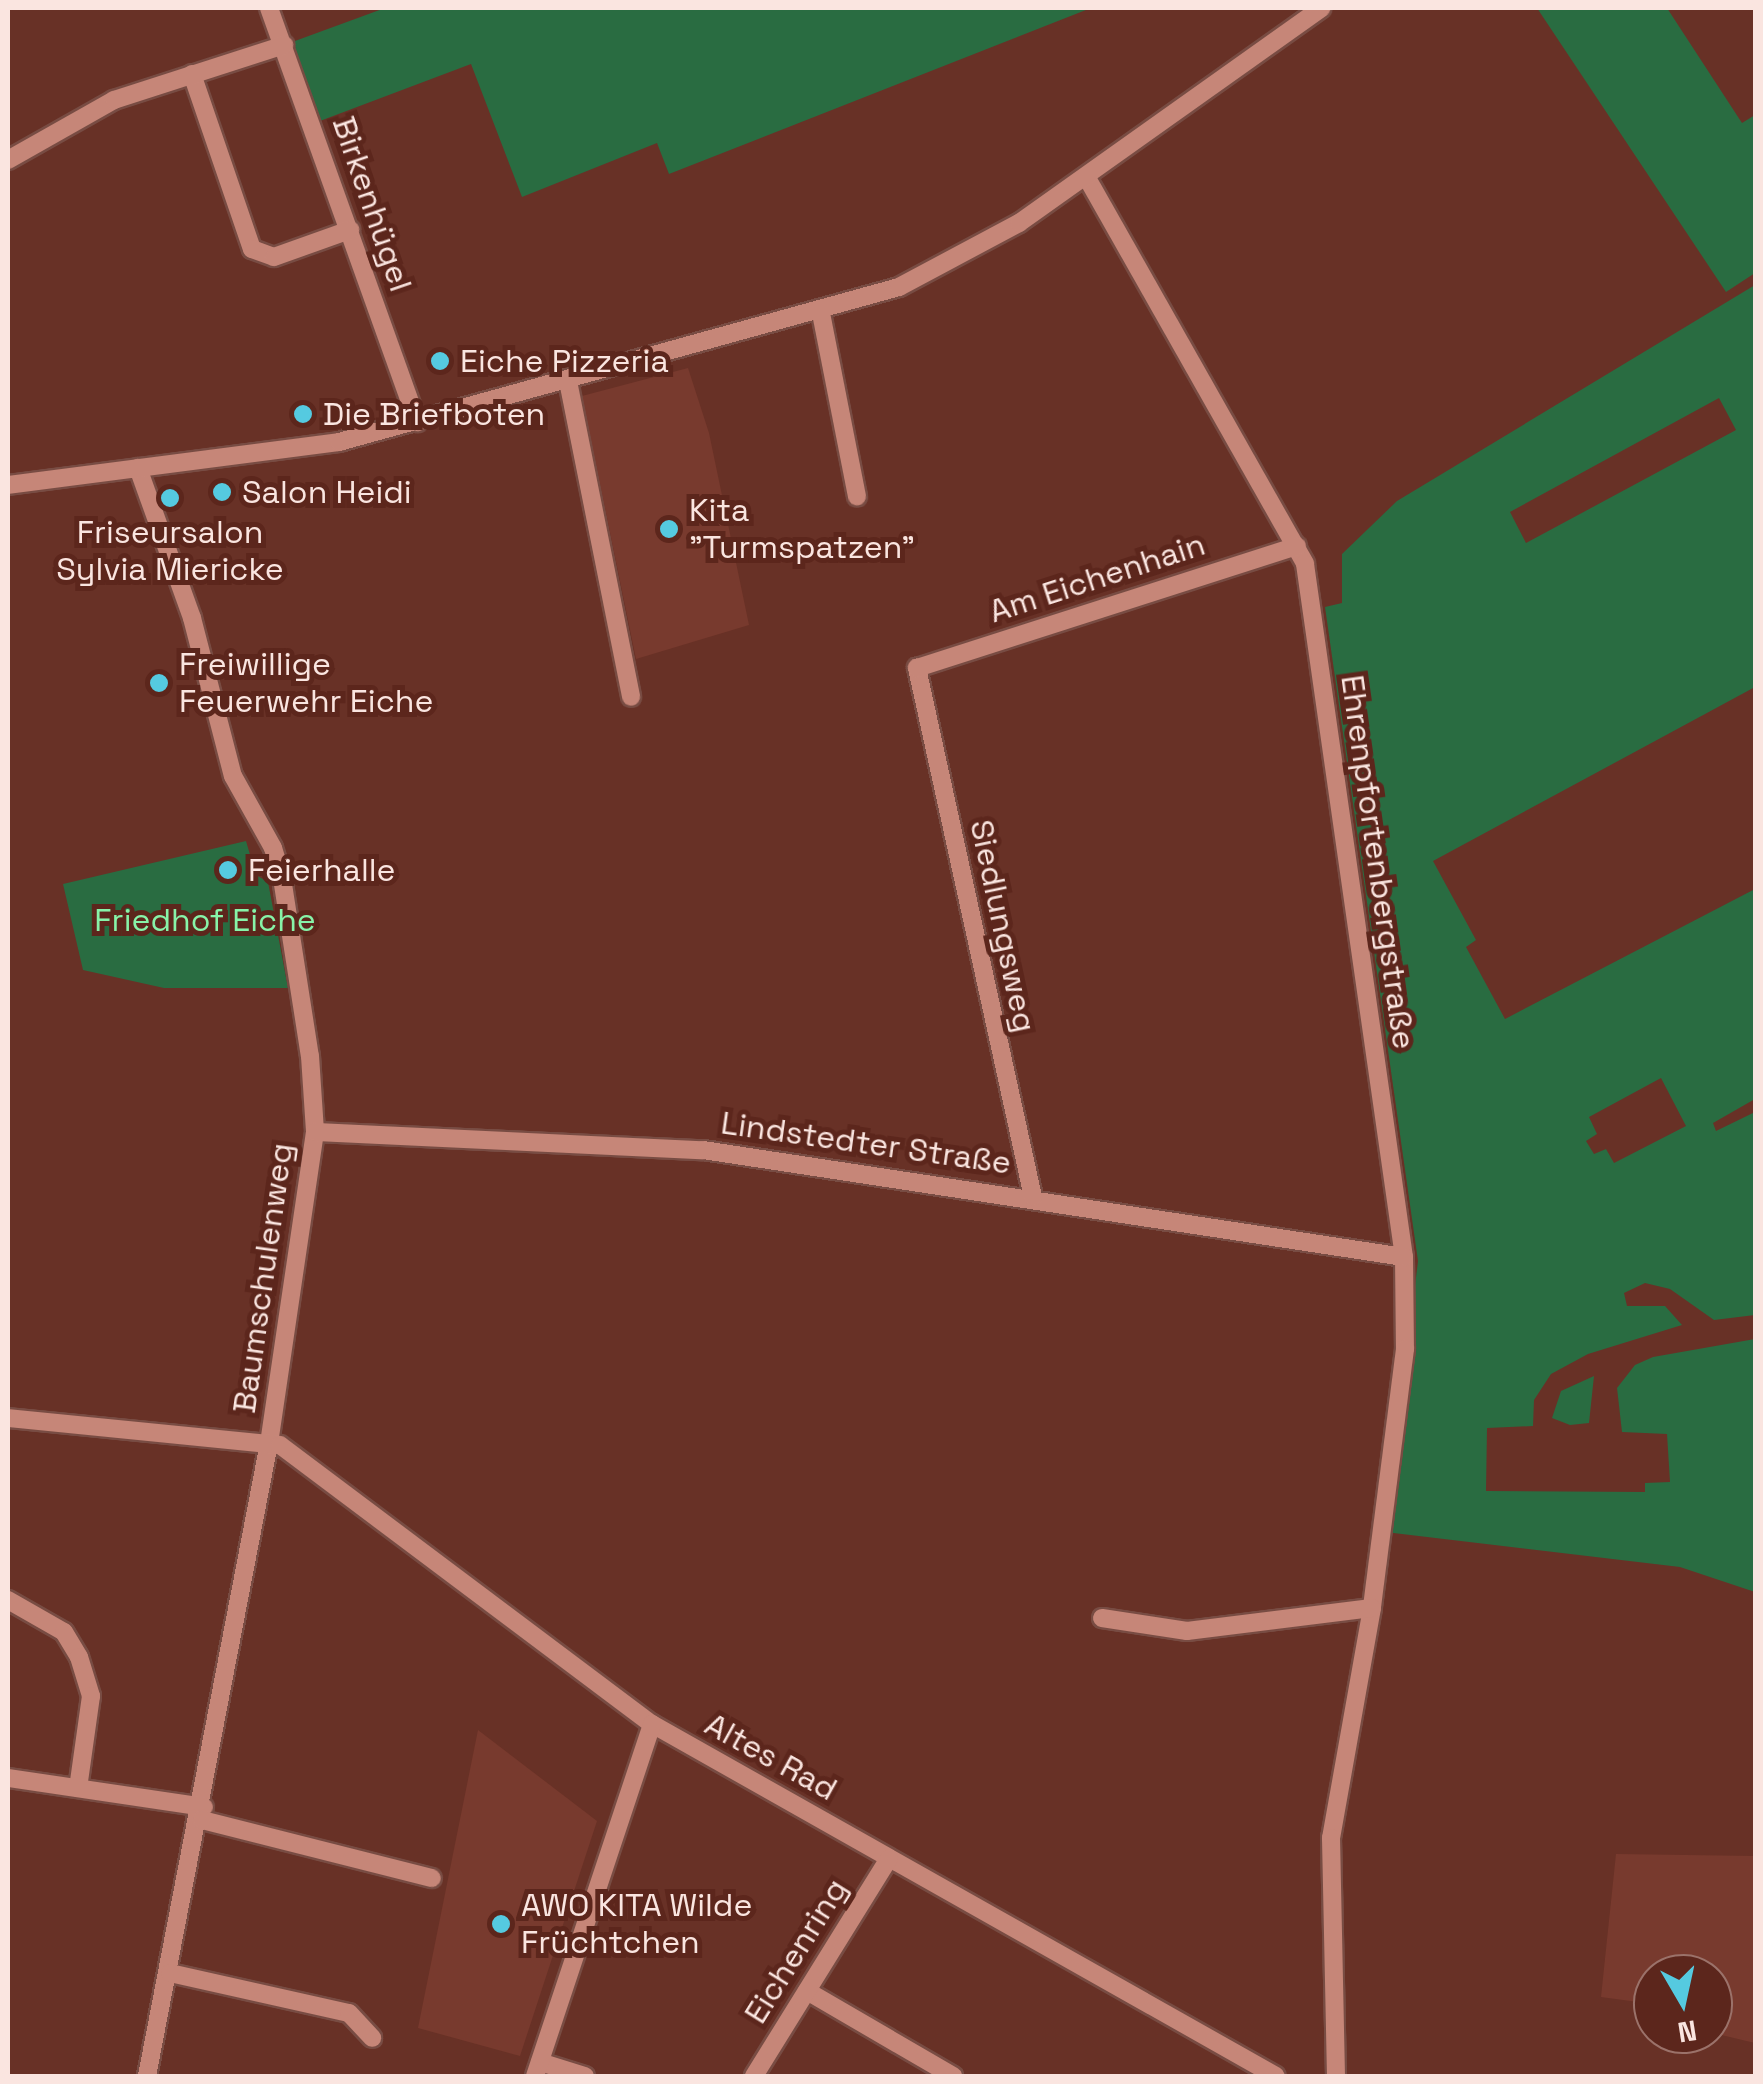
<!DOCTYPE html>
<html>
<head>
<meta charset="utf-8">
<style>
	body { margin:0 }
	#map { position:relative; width:1763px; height:2084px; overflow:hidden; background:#683126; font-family:"Space Grotesk",sans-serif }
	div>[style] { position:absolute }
	.built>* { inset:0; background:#783a2e }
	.green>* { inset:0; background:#296c41 }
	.roads { filter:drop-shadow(2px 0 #784c43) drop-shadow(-2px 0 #784c43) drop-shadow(0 2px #784c43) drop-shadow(0 -2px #784c43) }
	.minor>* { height:18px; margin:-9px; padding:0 9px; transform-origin:9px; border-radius:9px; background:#c68678 }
	.dots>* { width:28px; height:28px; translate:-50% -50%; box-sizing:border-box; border:5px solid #5c261c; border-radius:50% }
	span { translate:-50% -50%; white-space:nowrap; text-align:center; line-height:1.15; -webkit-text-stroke:10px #5c261c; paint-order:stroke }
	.street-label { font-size:32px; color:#fae5e0 }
	.poi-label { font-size:32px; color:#fae5e0 }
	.left { translate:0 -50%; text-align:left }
	.park-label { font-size:32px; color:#87f3a8 }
	.frame { position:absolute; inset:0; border:10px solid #fae5e0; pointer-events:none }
	.north { position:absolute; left:1633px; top:1954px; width:100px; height:100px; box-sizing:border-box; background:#5c261c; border:2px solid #9b726a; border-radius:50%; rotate:171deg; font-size:28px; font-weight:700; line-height:40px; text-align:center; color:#fae5e0 }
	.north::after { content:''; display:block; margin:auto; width:35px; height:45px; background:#55cae0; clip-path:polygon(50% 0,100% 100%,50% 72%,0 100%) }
</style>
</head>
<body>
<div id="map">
	<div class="built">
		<i style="clip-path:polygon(688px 368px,709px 433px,749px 625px,636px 659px,582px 396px)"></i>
		<i style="clip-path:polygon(478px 1730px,597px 1821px,520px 2056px,418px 2028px)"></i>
		<i style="clip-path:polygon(1616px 1854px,1755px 1856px,1755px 2043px,1713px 2033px,1713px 1974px,1653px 1974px,1653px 2004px,1601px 1997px)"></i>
	</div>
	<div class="green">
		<i style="clip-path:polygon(385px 8px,1091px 8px,669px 174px,657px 143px,522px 197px,471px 64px,312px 124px,284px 45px)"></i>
		<i style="clip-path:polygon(1537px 8px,1667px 8px,1742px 123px,1755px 115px,1755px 273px,1726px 292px)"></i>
		<i style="clip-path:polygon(evenodd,1755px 285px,1755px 687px,1433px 861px,1476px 940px,1466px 947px,1505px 1019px,1755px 889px,1755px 1099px,1713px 1123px,1716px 1131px,1755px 1112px,1755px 1315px,1714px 1320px,1670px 1289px,1645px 1283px,1624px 1293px,1627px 1306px,1665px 1306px,1682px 1325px,1588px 1354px,1551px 1374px,1534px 1400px,1533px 1426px,1487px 1428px,1486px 1491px,1645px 1492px,1645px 1483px,1670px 1482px,1667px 1434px,1622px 1432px,1617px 1388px,1635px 1365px,1653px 1357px,1755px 1339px,1755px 1592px,1680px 1567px,1385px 1532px,1418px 1261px,1325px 607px,1342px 603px,1342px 554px,1397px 501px,1755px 285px,1719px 398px,1736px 430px,1526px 543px,1510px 512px,1719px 398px,1755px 285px,1661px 1078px,1686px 1126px,1614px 1163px,1606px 1149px,1594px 1154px,1586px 1141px,1597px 1134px,1589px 1117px,1661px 1078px)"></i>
		<i style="clip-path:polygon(246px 841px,256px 875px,268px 882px,288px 988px,164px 988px,83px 970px,63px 884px)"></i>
		<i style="clip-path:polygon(1594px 1376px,1589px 1423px,1570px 1425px,1552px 1418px,1561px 1391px)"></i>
	</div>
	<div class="roads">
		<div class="minor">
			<i style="left:269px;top:8px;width:440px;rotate:70.3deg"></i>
			<i style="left:192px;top:74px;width:185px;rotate:71.1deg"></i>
			<i style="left:252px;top:249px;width:23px;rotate:20deg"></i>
			<i style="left:274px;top:257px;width:81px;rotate:-19.6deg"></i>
			<i style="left:8px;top:160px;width:122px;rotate:-29.5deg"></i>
			<i style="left:114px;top:100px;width:179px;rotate:-17.9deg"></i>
			<i style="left:1087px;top:178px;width:443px;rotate:60.5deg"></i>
			<i style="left:1305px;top:564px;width:700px;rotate:81.87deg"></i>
			<i style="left:1404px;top:1257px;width:92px;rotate:89.4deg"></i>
			<i style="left:1405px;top:1349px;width:261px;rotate:97.3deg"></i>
			<i style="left:1372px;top:1608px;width:234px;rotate:100.1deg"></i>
			<i style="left:1331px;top:1838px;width:238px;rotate:88.8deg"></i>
			<i style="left:821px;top:313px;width:187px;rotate:78.9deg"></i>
			<i style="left:568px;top:381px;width:322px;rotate:78.7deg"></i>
			<i style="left:138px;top:468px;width:159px;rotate:70.2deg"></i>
			<i style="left:192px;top:618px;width:163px;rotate:75.5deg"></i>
			<i style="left:233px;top:776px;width:82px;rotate:60.9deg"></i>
			<i style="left:273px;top:848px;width:31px;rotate:73deg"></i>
			<i style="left:282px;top:878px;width:180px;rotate:81.1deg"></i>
			<i style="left:310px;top:1056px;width:76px;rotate:86.2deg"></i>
			<i style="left:315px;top:1132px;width:314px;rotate:98.4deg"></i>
			<i style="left:269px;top:1443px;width:645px;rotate:100.91deg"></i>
			<i style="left:8px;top:485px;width:334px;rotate:-7.4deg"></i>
			<i style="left:339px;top:442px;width:581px;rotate:-15.47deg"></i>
			<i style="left:899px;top:287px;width:136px;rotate:-28.1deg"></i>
			<i style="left:1019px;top:223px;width:371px;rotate:-35.4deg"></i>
			<i style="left:315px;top:1132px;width:388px;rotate:2.7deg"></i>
			<i style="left:703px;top:1150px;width:709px;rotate:8.68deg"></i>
			<i style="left:1033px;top:1197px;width:542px;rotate:-102.37deg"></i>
			<i style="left:917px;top:668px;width:399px;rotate:-17.8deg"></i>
			<i style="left:8px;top:1418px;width:273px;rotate:5.7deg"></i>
			<i style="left:280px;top:1445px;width:465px;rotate:36.9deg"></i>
			<i style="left:652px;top:1724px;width:716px;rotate:29.43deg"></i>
			<i style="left:8px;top:1600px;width:64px;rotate:29.7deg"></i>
			<i style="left:64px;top:1632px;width:29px;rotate:59deg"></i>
			<i style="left:79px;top:1657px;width:41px;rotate:72.9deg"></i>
			<i style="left:91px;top:1696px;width:93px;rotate:98deg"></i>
			<i style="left:1102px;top:1618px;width:86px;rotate:8.7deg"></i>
			<i style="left:1187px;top:1631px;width:186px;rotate:-7.1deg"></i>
			<i style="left:8px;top:1778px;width:198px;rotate:8.4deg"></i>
			<i style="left:202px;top:1820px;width:237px;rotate:14.2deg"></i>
			<i style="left:170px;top:1973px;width:183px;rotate:12.6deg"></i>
			<i style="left:349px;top:2013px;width:34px;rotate:47deg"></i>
			<i style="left:807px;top:1991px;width:169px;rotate:30.2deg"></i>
			<i style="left:540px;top:2062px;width:47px;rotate:17.3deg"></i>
			<i style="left:535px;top:2076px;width:371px;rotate:-71.6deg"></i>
			<i style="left:754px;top:2076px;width:256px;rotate:-58.2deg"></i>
		</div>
	</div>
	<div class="dots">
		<i style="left:440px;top:361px;background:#55cae0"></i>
		<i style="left:303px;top:414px;background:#55cae0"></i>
		<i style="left:222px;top:492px;background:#55cae0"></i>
		<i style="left:170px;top:498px;background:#55cae0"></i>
		<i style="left:669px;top:529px;background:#55cae0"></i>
		<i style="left:159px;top:683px;background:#55cae0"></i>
		<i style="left:228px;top:870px;background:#55cae0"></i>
		<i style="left:501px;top:1924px;background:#55cae0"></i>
	</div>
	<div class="street-label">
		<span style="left:372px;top:204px;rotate:71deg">Birkenhügel</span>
		<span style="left:1097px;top:578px;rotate:-18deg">Am Eichenhain</span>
		<span style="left:1378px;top:862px;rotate:82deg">Ehrenpfortenbergstraße</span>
		<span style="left:1003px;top:926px;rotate:78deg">Siedlungsweg</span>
		<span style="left:866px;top:1143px;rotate:8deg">Lindstedter Straße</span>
		<span style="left:263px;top:1278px;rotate:-82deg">Baumschulenweg</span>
		<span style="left:771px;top:1757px;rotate:29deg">Altes Rad</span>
		<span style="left:796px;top:1951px;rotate:-58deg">Eichenring</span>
	</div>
	<div class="poi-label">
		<span class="left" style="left:460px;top:361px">Eiche Pizzeria</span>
		<span class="left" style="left:323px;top:414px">Die Briefboten</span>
		<span class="left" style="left:242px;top:492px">Salon Heidi</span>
		<span class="left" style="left:689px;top:529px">Kita<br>"Turmspatzen"</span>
		<span style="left:170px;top:551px">Friseursalon<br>Sylvia Miericke</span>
		<span class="left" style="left:179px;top:683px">Freiwillige<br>Feuerwehr Eiche</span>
		<span class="left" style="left:248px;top:870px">Feierhalle</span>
		<span class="left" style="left:521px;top:1924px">AWO KITA Wilde<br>Früchtchen</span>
	</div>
	<div class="park-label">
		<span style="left:205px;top:920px">Friedhof Eiche</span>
	</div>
	<div class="frame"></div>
	<div class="north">N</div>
</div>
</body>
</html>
